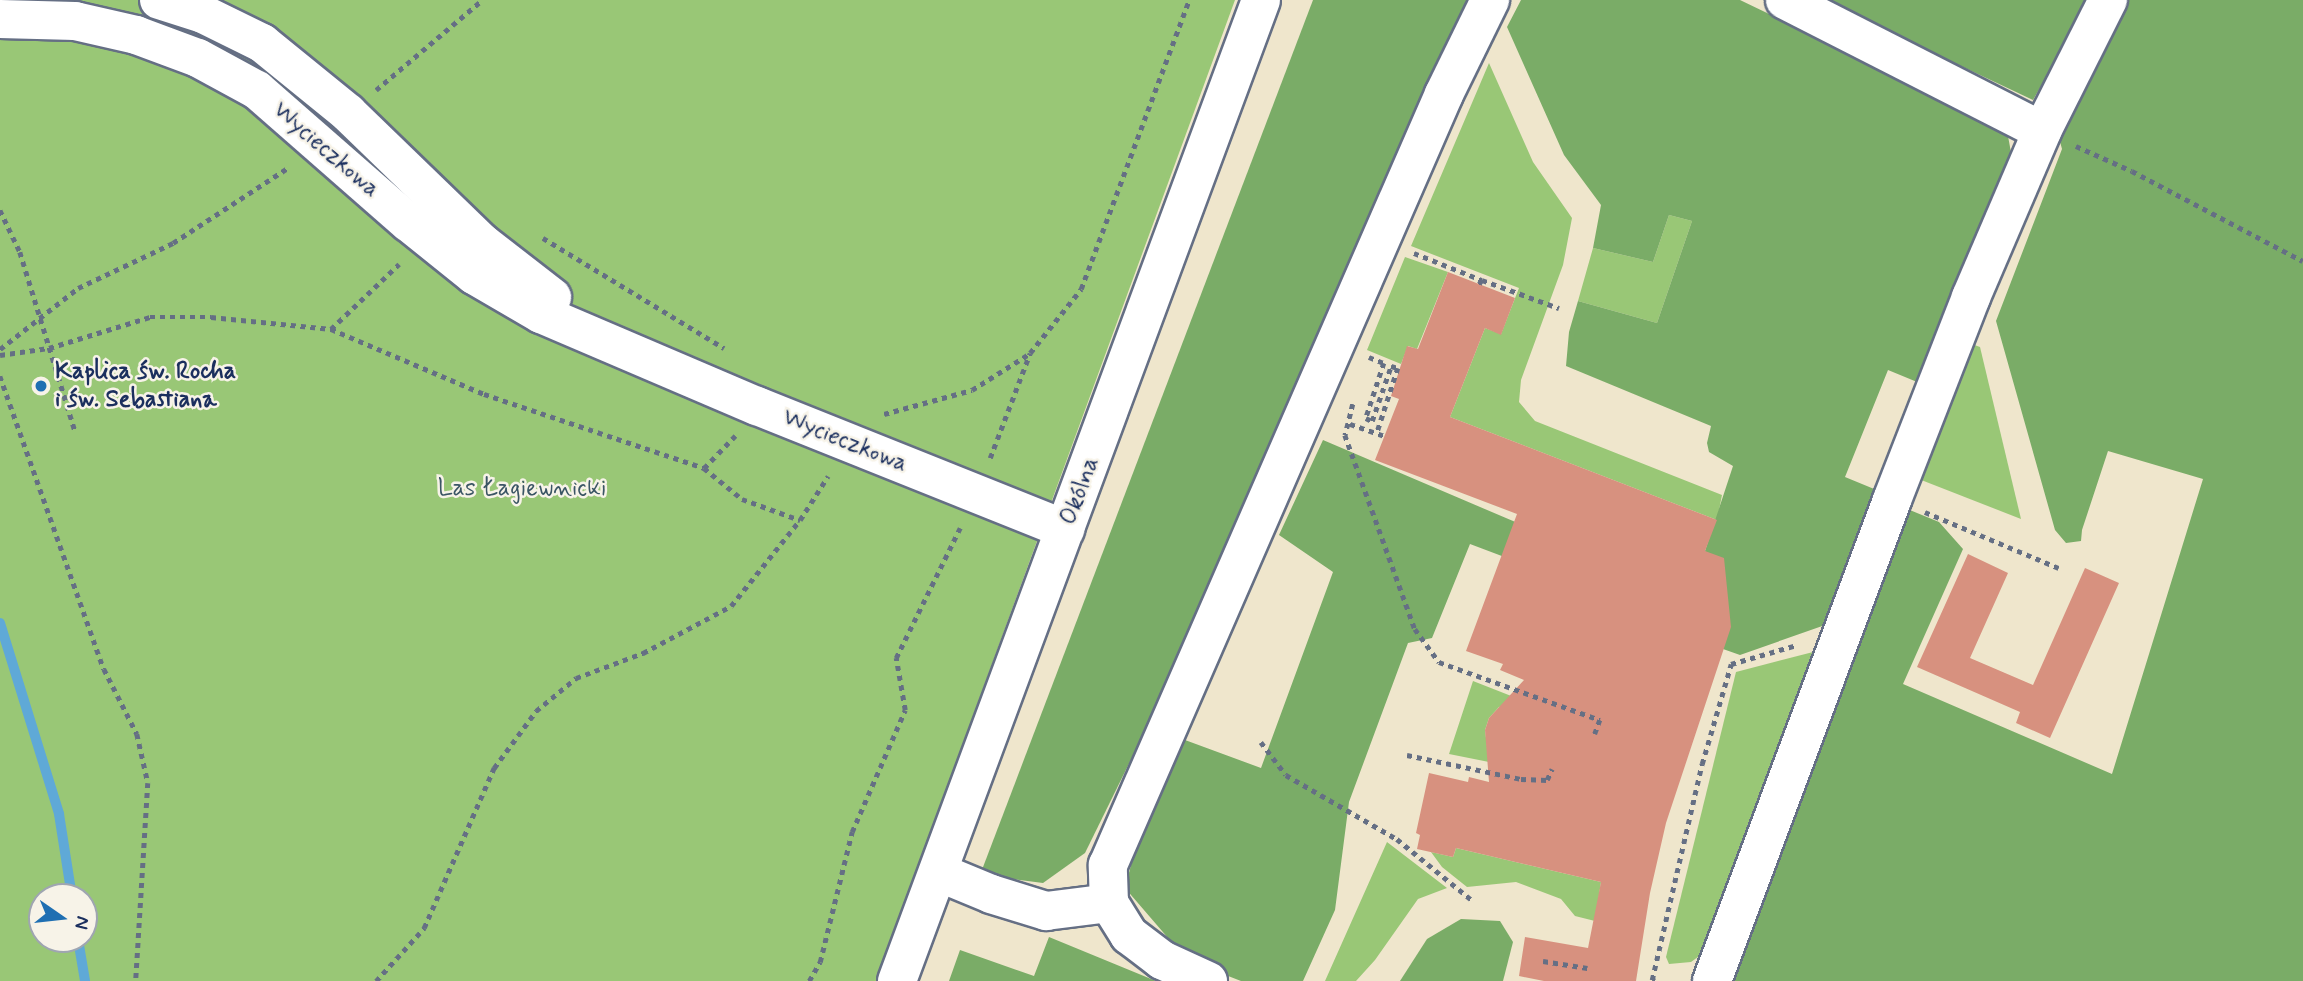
<!DOCTYPE html>
<html>
<head>
<meta charset="utf-8">
<style>
	body { margin:0 }
	#map { position:relative; width:2303px; height:981px; overflow:hidden; background:#efe6cc; font-family:Mynerve,sans-serif }
	div>[style] { position:absolute }
	.green>* { inset:0; background:#99c776 }
	.forest>* { inset:0; background:#7aac67 }
	.stream>* { height:10px; margin:-5px; padding:0 5px; transform-origin:5px; border-radius:5px; background:#5fa9d7 }
	.building>* { inset:0; background:#d7917f }
	.path>* { height:4.5px; margin-top:-2.25px; transform-origin:0; background:repeating-linear-gradient(90deg,#656f84 0 5px,transparent 0 10px) }
	.roads { filter:drop-shadow(2px 0 #656f84) drop-shadow(-2px 0 #656f84) drop-shadow(0 2px #656f84) drop-shadow(0 -2px #656f84) }
	.minor>* { height:38px; margin:-19px; padding:0 19px; transform-origin:19px; border-radius:19px; background:#fff }
	.dots>* { width:19px; height:19px; translate:-50% -50%; box-sizing:border-box; border:4px solid #f7f3e8; border-radius:50% }
	span { translate:-50% -50%; white-space:nowrap; text-align:center; line-height:1.15; -webkit-text-stroke:5px #f7f3e8; paint-order:stroke }
	.street-label { font-size:24px; color:#1b2f5e }
	.poi-label { font-size:24px; color:#1b2f5e; font-weight:700 }
	.left { translate:0 -50%; text-align:left }
	.park-label { font-size:24px; color:#3a5564 }
	.north { position:absolute; left:28px; top:883px; width:70px; height:70px; box-sizing:border-box; background:#f7f3e8; border:2px solid #9fa5b1; border-radius:50%; rotate:104deg; font-size:19px; font-weight:700; line-height:28px; text-align:center; color:#1b2f5e }
	.north::after { content:''; display:block; margin:auto; width:24px; height:32px; background:#1f6fb2; clip-path:polygon(50% 0,100% 100%,50% 72%,0 100%) }
</style>
</head>
<body>
<div id="map">
	<div class="green">
		<i style="clip-path:polygon(evenodd,0 0,1235px 0,876px 981px,0 981px,0 0,42px 897px,84px 897px,84px 939px,42px 939px,42px 897px)"></i>
		<i style="clip-path:polygon(1489px 63px,1533px 162px,1572px 218px,1563px 265px,1521px 380px,1519px 402px,1535px 421px,1722px 495px,1717px 520px,1450px 417px,1485px 328px,1501px 334px,1519px 288px,1411px 246px)"></i>
		<i style="clip-path:polygon(1669px 215px,1692px 221px,1657px 323px,1578px 301px,1593px 248px,1653px 262px)"></i>
		<i style="clip-path:polygon(1405px 257px,1448px 272px,1417px 349px,1408px 346px,1401px 364px,1367px 350px)"></i>
		<i style="clip-path:polygon(1969px 343px,1980px 347px,2021px 519px,1911px 476px)"></i>
		<i style="clip-path:polygon(1817px 651px,1709px 949px,1691px 962px,1669px 964px,1666px 957px,1736px 672px)"></i>
		<i style="clip-path:polygon(1473px 681px,1524px 701px,1499px 707px,1489px 718px,1485px 730px,1489px 762px,1449px 754px)"></i>
		<i style="clip-path:polygon(1387px 842px,1447px 888px,1418px 899px,1375px 960px,1356px 981px,1325px 981px)"></i>
		<i style="clip-path:polygon(1456px 848px,1601px 882px,1595px 921px,1575px 916px,1561px 899px,1516px 882px,1467px 887px,1442px 867px,1431px 852px,1453px 857px)"></i>
	</div>
	<div class="forest">
		<i style="clip-path:polygon(1313px 0,1474px 0,1177px 666px,1085px 853px,1043px 883px,980px 875px)"></i>
		<i style="clip-path:polygon(1521px 0,1740px 0,1990px 120px,2008px 136px,2012px 158px,1922px 384px,1888px 370px,1845px 477px,1879px 491px,1828px 624px,1740px 655px,1723px 649px,1705px 551px,1733px 466px,1709px 452px,1707px 443px,1711px 426px,1566px 366px,1569px 332px,1578px 301px,1657px 323px,1692px 221px,1669px 215px,1653px 262px,1593px 248px,1601px 205px,1564px 155px,1507px 27px)"></i>
		<i style="clip-path:polygon(1821px 0,2090px 0,2033px 100px)"></i>
		<i style="clip-path:polygon(2120px 0,2303px 0,2303px 981px,1723px 981px,1900px 506px,1939px 522px,1963px 549px,1903px 684px,2112px 774px,2203px 479px,2108px 451px,2082px 530px,2081px 541px,2066px 543px,2055px 530px,1996px 321px,2062px 149px,2056px 127px)"></i>
		<i style="clip-path:polygon(1323px 440px,1534px 530px,1523px 564px,1470px 544px,1432px 638px,1408px 643px,1349px 802px,1335px 910px,1303px 981px,1241px 981px,1187px 960px,1125px 888px,1147px 804px,1185px 740px,1261px 768px,1333px 572px,1279px 535px)"></i>
		<i style="clip-path:polygon(1461px 919px,1500px 921px,1513px 942px,1503px 981px,1400px 981px,1427px 939px)"></i>
		<i style="clip-path:polygon(1049px 937px,1156px 981px,949px 981px,960px 950px,1034px 976px)"></i>
	</div>
	<div class="stream">
		<i style="left:0;top:623px;width:200px;rotate:72.8deg"></i>
		<i style="left:59px;top:814px;width:84px;rotate:81.1deg"></i>
		<i style="left:78px;top:939px;width:43px;rotate:80.5deg"></i>
	</div>
	<div class="building">
		<i style="clip-path:polygon(1448px 272px,1515px 298px,1501px 335px,1485px 328px,1450px 417px,1717px 520px,1705px 551px,1724px 558px,1731px 627px,1666px 823px,1650px 893px,1636px 981px,1544px 981px,1519px 976px,1525px 937px,1588px 948px,1601px 882px,1456px 848px,1453px 857px,1417px 849px,1420px 835px,1416px 833px,1429px 773px,1468px 782px,1469px 777px,1489px 782px,1485px 730px,1489px 718px,1524px 680px,1500px 670px,1503px 664px,1466px 651px,1517px 514px,1375px 460px,1399px 399px,1391px 396px,1407px 346px,1418px 349px)"></i>
		<i style="clip-path:polygon(1968px 554px,2008px 573px,1970px 658px,2033px 685px,2085px 568px,2119px 583px,2050px 738px,2016px 723px,2020px 712px,1917px 667px)"></i>
	</div>
	<div class="path">
		<i style="left:376px;top:90px;width:139px;rotate:-40.3deg"></i>
		<i style="left:2076px;top:146px;width:61px;rotate:24.1deg"></i>
		<i style="left:2132px;top:171px;width:193px;rotate:27.8deg"></i>
		<i style="left:0;top:210px;width:47px;rotate:64.5deg"></i>
		<i style="left:20px;top:252px;width:187px;rotate:72.9deg"></i>
		<i style="left:543px;top:238px;width:212px;rotate:31.3deg"></i>
		<i style="left:1414px;top:253px;width:73px;rotate:21.7deg"></i>
		<i style="left:1482px;top:280px;width:6px;rotate:121deg"></i>
		<i style="left:1482px;top:280px;width:82px;rotate:20deg"></i>
		<i style="left:331px;top:329px;width:94px;rotate:-43.7deg"></i>
		<i style="left:0;top:349px;width:99px;rotate:-38deg"></i>
		<i style="left:78px;top:288px;width:105px;rotate:-25.3deg"></i>
		<i style="left:173px;top:243px;width:139px;rotate:-33.2deg"></i>
		<i style="left:0;top:355px;width:49px;rotate:-8.1deg"></i>
		<i style="left:49px;top:348px;width:106px;rotate:-17.1deg"></i>
		<i style="left:150px;top:317px;width:61px"></i>
		<i style="left:211px;top:317px;width:121px;rotate:5.7deg"></i>
		<i style="left:331px;top:329px;width:166px;rotate:23deg"></i>
		<i style="left:484px;top:394px;width:232px;rotate:18.6deg"></i>
		<i style="left:704px;top:468px;width:49px;rotate:39.2deg"></i>
		<i style="left:742px;top:499px;width:62px;rotate:19.9deg"></i>
		<i style="left:1369px;top:357px;width:16px;rotate:22deg"></i>
		<i style="left:1384px;top:363px;width:58px;rotate:108.1deg"></i>
		<i style="left:1366px;top:418px;width:7px;rotate:27deg"></i>
		<i style="left:1372px;top:421px;width:58px;rotate:-70.9deg"></i>
		<i style="left:1391px;top:366px;width:7px;rotate:16deg"></i>
		<i style="left:1398px;top:368px;width:68px;rotate:107.9deg"></i>
		<i style="left:0;top:376px;width:311px;rotate:70.5deg"></i>
		<i style="left:104px;top:669px;width:73px;rotate:63.1deg"></i>
		<i style="left:137px;top:734px;width:50px;rotate:77.3deg"></i>
		<i style="left:148px;top:783px;width:198px;rotate:93.5deg"></i>
		<i style="left:1353px;top:404px;width:32px;rotate:104deg"></i>
		<i style="left:1345px;top:435px;width:206px;rotate:70.2deg"></i>
		<i style="left:1415px;top:629px;width:41px;rotate:54deg"></i>
		<i style="left:1439px;top:662px;width:171px;rotate:19.8deg"></i>
		<i style="left:1600px;top:720px;width:15px;rotate:110deg"></i>
		<i style="left:884px;top:414px;width:91px;rotate:-15.3deg"></i>
		<i style="left:972px;top:390px;width:67px;rotate:-32.3deg"></i>
		<i style="left:1350px;top:424px;width:37px;rotate:19deg"></i>
		<i style="left:990px;top:458px;width:112px;rotate:-69.1deg"></i>
		<i style="left:1030px;top:353px;width:82px;rotate:-51.4deg"></i>
		<i style="left:1081px;top:289px;width:309px;rotate:-69.5deg"></i>
		<i style="left:704px;top:468px;width:45px;rotate:-45.9deg"></i>
		<i style="left:1925px;top:512px;width:145px;rotate:22.7deg"></i>
		<i style="left:1261px;top:742px;width:41px;rotate:52.9deg"></i>
		<i style="left:1286px;top:775px;width:128px;rotate:30deg"></i>
		<i style="left:1397px;top:839px;width:98px;rotate:39.2deg"></i>
		<i style="left:1407px;top:755px;width:116px;rotate:11.9deg"></i>
		<i style="left:1521px;top:779px;width:26px;rotate:2deg"></i>
		<i style="left:1547px;top:780px;width:12px;rotate:-66deg"></i>
		<i style="left:1543px;top:961px;width:45px;rotate:9deg"></i>
		<i style="left:376px;top:981px;width:72px;rotate:-47.8deg"></i>
		<i style="left:424px;top:928px;width:175px;rotate:-66.4deg"></i>
		<i style="left:494px;top:768px;width:71px;rotate:-53.6deg"></i>
		<i style="left:536px;top:711px;width:52px;rotate:-39.5deg"></i>
		<i style="left:576px;top:678px;width:72px;rotate:-20.5deg"></i>
		<i style="left:643px;top:653px;width:100px;rotate:-28.1deg"></i>
		<i style="left:731px;top:606px;width:110px;rotate:-51.3deg"></i>
		<i style="left:800px;top:520px;width:52px;rotate:-57.5deg"></i>
		<i style="left:809px;top:981px;width:22px;rotate:-60deg"></i>
		<i style="left:820px;top:962px;width:134px;rotate:-76.2deg"></i>
		<i style="left:852px;top:832px;width:133px;rotate:-66.5deg"></i>
		<i style="left:905px;top:710px;width:53px;rotate:-99.8deg"></i>
		<i style="left:896px;top:658px;width:145px;rotate:-63.8deg"></i>
		<i style="left:1655px;top:981px;width:3px;rotate:-162deg"></i>
		<i style="left:1652px;top:980px;width:222px;rotate:-77deg"></i>
		<i style="left:1702px;top:764px;width:104px;rotate:-73.8deg"></i>
		<i style="left:1731px;top:664px;width:69px;rotate:-16.1deg"></i>
	</div>
	<div class="roads">
		<div class="minor">
			<i style="left:159px;top:0;width:46px;rotate:17.7deg"></i>
			<i style="left:203px;top:14px;width:66px;rotate:26.2deg"></i>
			<i style="left:262px;top:43px;width:111px;rotate:39.1deg"></i>
			<i style="left:348px;top:113px;width:185px;rotate:44.1deg"></i>
			<i style="left:481px;top:242px;width:90px;rotate:37.8deg"></i>
			<i style="left:1785px;top:0;width:288px;rotate:27deg"></i>
			<i style="left:0;top:19px;width:75px;rotate:1.5deg"></i>
			<i style="left:75px;top:21px;width:63px;rotate:12.9deg"></i>
			<i style="left:136px;top:35px;width:66px;rotate:20.4deg"></i>
			<i style="left:198px;top:58px;width:67px;rotate:28.5deg"></i>
			<i style="left:257px;top:90px;width:201px;rotate:41.2deg"></i>
			<i style="left:408px;top:222px;width:85px;rotate:38.8deg"></i>
			<i style="left:474px;top:275px;width:78px;rotate:30.2deg"></i>
			<i style="left:541px;top:314px;width:235px;rotate:23.1deg"></i>
			<i style="left:757px;top:406px;width:332px;rotate:21.8deg"></i>
			<i style="left:938px;top:872px;width:57px;rotate:22.5deg"></i>
			<i style="left:991px;top:894px;width:58px;rotate:17.2deg"></i>
			<i style="left:1046px;top:911px;width:64px;rotate:-7.2deg"></i>
			<i style="left:897px;top:981px;width:1046px;rotate:-69.64deg"></i>
			<i style="left:1208px;top:981px;width:51px;rotate:-155.5deg"></i>
			<i style="left:1162px;top:960px;width:41px;rotate:-142.9deg"></i>
			<i style="left:1129px;top:935px;width:38px;rotate:-122deg"></i>
			<i style="left:1109px;top:903px;width:38px;rotate:-92deg"></i>
			<i style="left:1108px;top:865px;width:841px;rotate:-66.45deg"></i>
			<i style="left:1444px;top:94px;width:105px;rotate:-63.9deg"></i>
			<i style="left:1712px;top:981px;width:514px;rotate:-69.48deg"></i>
			<i style="left:1892px;top:500px;width:218px;rotate:-68.7deg"></i>
			<i style="left:1971px;top:297px;width:181px;rotate:-66.8deg"></i>
			<i style="left:2042px;top:131px;width:147px;rotate:-63.3deg"></i>
		</div>
	</div>
	<div class="dots">
		<i style="left:41px;top:386px;background:#1f6fb2"></i>
	</div>
	<div class="street-label">
		<span style="left:326px;top:150px;rotate:41deg">Wycieczkowa</span>
		<span style="left:845px;top:441px;rotate:22deg">Wycieczkowa</span>
		<span style="left:1080px;top:491px;rotate:-69deg">Okólna</span>
	</div>
	<div class="poi-label">
		<span class="left" style="left:55px;top:386px">Kaplica św. Rocha<br>i św. Sebastiana</span>
	</div>
	<div class="park-label">
		<span style="left:522px;top:489px">Las Łagiewnicki</span>
	</div>
	<div class="north">N</div>
</div>
</body>
</html>
